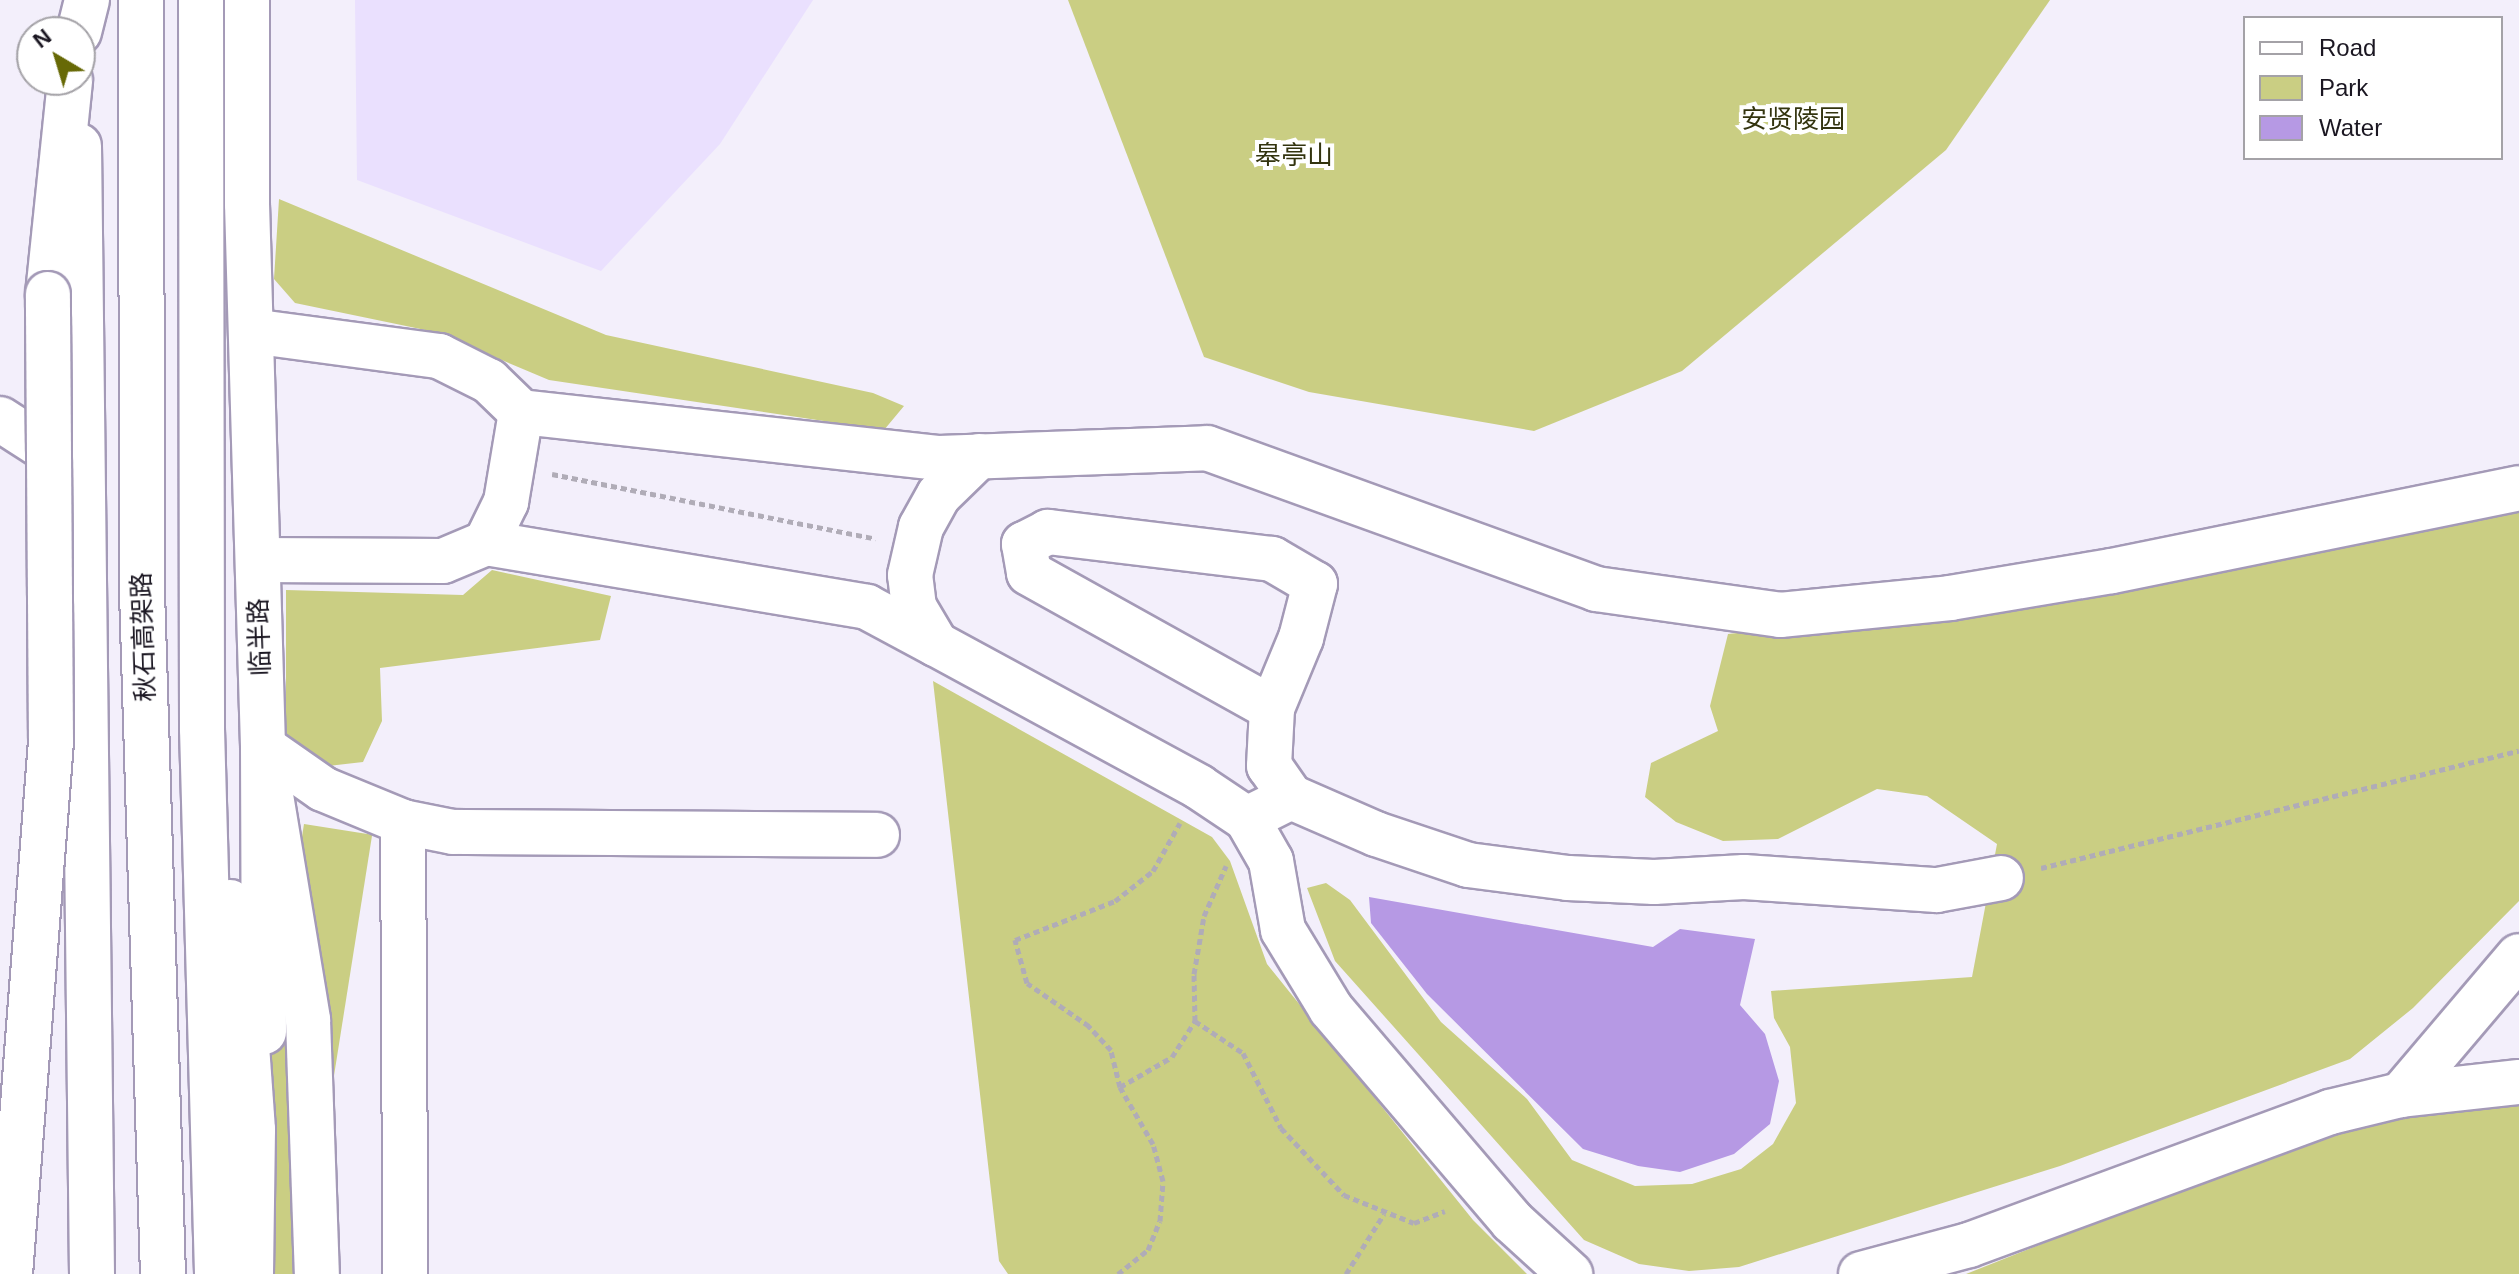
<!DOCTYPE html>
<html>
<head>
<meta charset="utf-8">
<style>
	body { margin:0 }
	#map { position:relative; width:2519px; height:1274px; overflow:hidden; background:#f3effb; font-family:Helvetica,"Noto Sans SC",sans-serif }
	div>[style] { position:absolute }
	.built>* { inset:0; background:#eae0fe }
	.green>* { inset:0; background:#cace83; transform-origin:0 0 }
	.water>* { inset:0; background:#b699e4 }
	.path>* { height:5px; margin-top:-2.5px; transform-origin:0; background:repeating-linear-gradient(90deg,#b0acb7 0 6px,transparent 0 10px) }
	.roads { filter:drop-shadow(2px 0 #a49ab7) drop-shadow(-2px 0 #a49ab7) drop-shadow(0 2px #a49ab7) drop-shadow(0 -2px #a49ab7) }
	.minor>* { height:44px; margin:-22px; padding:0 22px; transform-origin:22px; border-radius:22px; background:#fff }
	.major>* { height:44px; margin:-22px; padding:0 22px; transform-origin:22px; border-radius:22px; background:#fff }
	.highway>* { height:44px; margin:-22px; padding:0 22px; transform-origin:22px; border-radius:22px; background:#fff }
	.bridges { filter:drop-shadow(2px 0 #a49ab7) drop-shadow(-2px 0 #a49ab7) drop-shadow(0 2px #a49ab7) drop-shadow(0 -2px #a49ab7) }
	.highway-bridge>* { height:44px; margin:-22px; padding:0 22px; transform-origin:22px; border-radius:22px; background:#fff }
	span { translate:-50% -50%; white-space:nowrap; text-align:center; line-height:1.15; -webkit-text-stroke:8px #fff; paint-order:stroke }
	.park-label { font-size:26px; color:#33340f }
	.street-label { font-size:26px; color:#1b1722 }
	.legend { position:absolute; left:2243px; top:16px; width:260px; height:144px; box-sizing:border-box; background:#fff; border:2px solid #a4a2a7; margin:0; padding:10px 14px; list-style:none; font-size:24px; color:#1b1722 }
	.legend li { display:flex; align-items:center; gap:16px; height:40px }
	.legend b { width:40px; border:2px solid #a4a2a7 }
	.north { position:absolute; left:16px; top:16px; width:80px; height:80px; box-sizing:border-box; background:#fff; border:2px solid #a4a2a7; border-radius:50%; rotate:322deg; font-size:22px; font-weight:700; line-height:32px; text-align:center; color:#1b1722 }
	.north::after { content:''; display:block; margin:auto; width:28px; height:36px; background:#676906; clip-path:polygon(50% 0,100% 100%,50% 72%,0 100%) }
</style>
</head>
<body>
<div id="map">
	<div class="built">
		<i style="clip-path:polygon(355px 0,813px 0,720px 144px,601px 271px,357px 180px)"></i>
	</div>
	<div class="green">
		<i style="clip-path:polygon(1068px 0,2050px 0,1946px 150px,1682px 371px,1534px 431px,1309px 392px,1204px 357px)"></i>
		<i style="clip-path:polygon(279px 199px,606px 335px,873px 393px,904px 406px,884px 430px,549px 380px,435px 332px,295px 303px,274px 279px)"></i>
		<i style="clip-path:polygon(2519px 496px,2519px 901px,2413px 1008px,2350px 1059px,2060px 1166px,1739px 1267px,1689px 1271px,1639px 1264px,1584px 1240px,1335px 961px,1307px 888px,1326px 883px,1350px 900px,1441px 1022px,1527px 1099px,1572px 1160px,1635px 1186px,1692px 1184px,1741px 1169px,1773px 1144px,1796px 1103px,1790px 1047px,1774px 1018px,1771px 991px,1972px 977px,1997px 844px,1927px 796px,1877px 789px,1778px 839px,1723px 841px,1676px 822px,1645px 797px,1651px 763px,1718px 731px,1710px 706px,1728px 634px,2055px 598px)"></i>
		<i style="clip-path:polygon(492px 570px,611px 596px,600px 640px,380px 668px,382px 721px,363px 762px,328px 766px,286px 737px,286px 590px,463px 595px)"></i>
		<i style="clip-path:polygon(933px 681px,1212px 837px,1230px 861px,1267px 964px,1473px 1220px,1527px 1274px,1008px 1274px,999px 1261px)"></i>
		<i style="left:304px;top:824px;width:69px;height:450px;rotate:9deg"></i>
		<i style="clip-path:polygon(2519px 1103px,2519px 1274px,1966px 1274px,2367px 1115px)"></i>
	</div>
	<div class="water">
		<i style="clip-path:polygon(1369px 897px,1653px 947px,1680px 929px,1755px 939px,1740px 1005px,1765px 1034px,1779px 1081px,1770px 1124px,1734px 1154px,1680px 1172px,1638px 1166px,1583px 1149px,1427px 994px,1371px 923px)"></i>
	</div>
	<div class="path">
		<i style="left:552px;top:474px;width:330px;rotate:11.3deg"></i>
		<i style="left:2041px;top:868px;width:492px;rotate:-13.8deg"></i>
		<i style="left:1195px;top:1021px;width:58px;rotate:33.7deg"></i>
		<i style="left:1243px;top:1053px;width:84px;rotate:63.1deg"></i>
		<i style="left:1281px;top:1128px;width:92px;rotate:46.8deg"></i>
		<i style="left:1344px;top:1195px;width:75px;rotate:21.8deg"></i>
		<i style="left:1414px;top:1223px;width:33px;rotate:-21deg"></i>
		<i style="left:1120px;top:1087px;width:60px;rotate:-30deg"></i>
		<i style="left:1172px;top:1057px;width:43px;rotate:-57.4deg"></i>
		<i style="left:1195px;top:1021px;width:47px;rotate:-91.2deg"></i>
		<i style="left:1194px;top:974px;width:59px;rotate:-80.2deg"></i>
		<i style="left:1204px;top:916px;width:55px;rotate:-66.3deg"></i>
		<i style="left:1118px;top:1274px;width:38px;rotate:-39deg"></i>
		<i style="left:1148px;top:1250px;width:31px;rotate:-68deg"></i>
		<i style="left:1160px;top:1221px;width:40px;rotate:-85.7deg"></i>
		<i style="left:1163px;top:1181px;width:38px;rotate:-105deg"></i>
		<i style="left:1153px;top:1144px;width:66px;rotate:-120.1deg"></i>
		<i style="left:1120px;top:1087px;width:38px;rotate:-104deg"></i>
		<i style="left:1111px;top:1050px;width:33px;rotate:-133deg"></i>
		<i style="left:1089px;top:1026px;width:75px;rotate:-145.3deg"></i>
		<i style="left:1027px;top:983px;width:45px;rotate:-105.6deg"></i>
		<i style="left:1015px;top:940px;width:107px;rotate:-21.3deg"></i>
		<i style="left:1115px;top:901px;width:48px;rotate:-38.3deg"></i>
		<i style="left:1153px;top:871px;width:55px;rotate:-60.6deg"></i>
		<i style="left:1346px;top:1274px;width:71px;rotate:-57.7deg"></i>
	</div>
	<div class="roads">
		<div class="minor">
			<i style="left:251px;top:331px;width:190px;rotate:7.6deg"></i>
			<i style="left:439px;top:356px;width:56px;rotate:26.6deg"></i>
			<i style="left:489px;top:381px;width:45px;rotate:44.1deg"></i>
			<i style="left:521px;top:412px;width:421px;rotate:6.3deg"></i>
			<i style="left:939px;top:458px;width:268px;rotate:-2.1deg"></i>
			<i style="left:1207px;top:448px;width:414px;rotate:19.9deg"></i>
			<i style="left:1596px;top:589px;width:186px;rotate:8deg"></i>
			<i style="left:1780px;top:615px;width:171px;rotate:-5.7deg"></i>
			<i style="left:1950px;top:598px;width:164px;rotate:-9.5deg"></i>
			<i style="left:2112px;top:571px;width:415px;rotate:-11.5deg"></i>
			<i style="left:0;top:419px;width:94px;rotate:32.8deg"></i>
			<i style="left:486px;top:543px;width:46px;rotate:-64deg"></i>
			<i style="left:506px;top:502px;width:91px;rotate:-80.5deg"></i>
			<i style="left:258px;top:560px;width:185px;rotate:0.3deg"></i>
			<i style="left:443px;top:561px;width:47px;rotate:-22.7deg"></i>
			<i style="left:486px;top:543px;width:386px;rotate:9.5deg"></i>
			<i style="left:867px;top:607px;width:78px;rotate:28.2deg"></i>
			<i style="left:936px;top:644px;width:299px;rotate:28.5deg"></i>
			<i style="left:1199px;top:787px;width:58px;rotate:33.7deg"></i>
			<i style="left:1247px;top:819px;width:48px;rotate:60.3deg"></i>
			<i style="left:1271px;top:861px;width:70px;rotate:80.1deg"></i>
			<i style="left:1283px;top:930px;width:92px;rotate:58.7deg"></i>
			<i style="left:1331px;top:1009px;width:279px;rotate:49.5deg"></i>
			<i style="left:1512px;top:1221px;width:79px;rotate:42.4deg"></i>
			<i style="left:936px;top:644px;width:43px;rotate:-120.7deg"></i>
			<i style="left:914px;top:607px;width:32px;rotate:-97deg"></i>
			<i style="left:910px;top:575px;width:49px;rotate:-77.1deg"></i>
			<i style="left:921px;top:527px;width:37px;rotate:-61deg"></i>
			<i style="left:939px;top:495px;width:56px;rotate:-44.3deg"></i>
			<i style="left:263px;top:747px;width:73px;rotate:35deg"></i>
			<i style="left:323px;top:789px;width:87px;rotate:22.4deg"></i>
			<i style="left:403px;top:822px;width:51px;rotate:11.3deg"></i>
			<i style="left:453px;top:832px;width:424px;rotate:0.4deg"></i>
			<i style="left:1291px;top:797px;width:93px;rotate:23.5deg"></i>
			<i style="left:1376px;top:834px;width:97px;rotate:18.6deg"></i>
			<i style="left:1468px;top:865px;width:101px;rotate:7.4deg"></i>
			<i style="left:1568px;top:878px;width:86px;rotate:2.7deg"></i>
			<i style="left:1654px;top:882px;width:90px;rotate:-3.2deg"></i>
			<i style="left:1744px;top:877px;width:193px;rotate:3.9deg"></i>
			<i style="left:1937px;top:890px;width:65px;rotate:-10.6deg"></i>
			<i style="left:1247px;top:819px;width:49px;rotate:-26.6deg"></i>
			<i style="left:1291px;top:797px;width:38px;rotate:-125deg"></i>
			<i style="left:1269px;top:766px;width:58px;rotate:-87deg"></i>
			<i style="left:1272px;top:708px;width:76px;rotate:-67.5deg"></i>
			<i style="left:1301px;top:638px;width:56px;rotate:-75.5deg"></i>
			<i style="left:1315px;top:584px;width:50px;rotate:-149.8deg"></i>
			<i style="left:1272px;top:559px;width:226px;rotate:-173.1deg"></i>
			<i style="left:1048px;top:532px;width:27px;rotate:153deg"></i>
			<i style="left:1024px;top:544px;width:29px;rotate:80deg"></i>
			<i style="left:1029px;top:573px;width:278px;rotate:29.1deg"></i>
			<i style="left:403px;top:822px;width:452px;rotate:89.7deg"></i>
			<i style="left:2401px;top:1095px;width:182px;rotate:-49.7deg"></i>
			<i style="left:1861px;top:1274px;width:112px;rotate:-15deg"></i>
			<i style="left:1969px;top:1245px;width:385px;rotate:-20.2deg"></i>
			<i style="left:2330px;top:1112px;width:73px;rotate:-13.5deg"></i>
			<i style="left:2401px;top:1095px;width:119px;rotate:-6.3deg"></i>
		</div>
		<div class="major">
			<i style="left:247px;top:0;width:204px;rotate:90deg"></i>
			<i style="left:247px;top:204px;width:543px;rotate:88.31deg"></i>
			<i style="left:263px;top:747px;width:285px;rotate:89.8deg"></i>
			<i style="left:79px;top:146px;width:1128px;rotate:89.34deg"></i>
		</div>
		<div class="highway">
			<i style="left:141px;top:0;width:592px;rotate:89.9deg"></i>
			<i style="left:142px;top:592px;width:682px;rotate:88.24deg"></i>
			<i style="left:201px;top:0;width:729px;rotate:89.92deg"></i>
			<i style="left:202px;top:729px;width:545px;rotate:88.42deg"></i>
			<i style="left:79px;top:32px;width:33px;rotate:-76deg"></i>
			<i style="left:48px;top:294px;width:215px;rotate:-84.1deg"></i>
			<i style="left:263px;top:747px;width:277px;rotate:80.6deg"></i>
			<i style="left:308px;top:1020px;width:254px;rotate:88deg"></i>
			<i style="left:230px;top:902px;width:75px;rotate:80.8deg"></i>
			<i style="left:242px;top:976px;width:154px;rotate:85.9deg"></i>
			<i style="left:253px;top:1130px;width:144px;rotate:90.8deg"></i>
		</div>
	</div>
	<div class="bridges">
		<div class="highway-bridge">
			<i style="left:10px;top:1274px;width:535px;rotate:-85.6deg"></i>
			<i style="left:51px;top:741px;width:447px;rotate:-90.4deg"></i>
		</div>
	</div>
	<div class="park-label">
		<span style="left:1793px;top:120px">安贤陵园</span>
		<span style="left:1294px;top:156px">皋亭山</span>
	</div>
	<div class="street-label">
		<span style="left:144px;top:637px;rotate:-92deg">秋石高架路</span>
		<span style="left:260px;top:637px;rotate:-92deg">临半路</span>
	</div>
	<ul class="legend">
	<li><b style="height:10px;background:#fff"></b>Road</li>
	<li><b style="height:22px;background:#cace83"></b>Park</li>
	<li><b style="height:22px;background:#b699e4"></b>Water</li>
	</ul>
	<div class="north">N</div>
</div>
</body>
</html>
